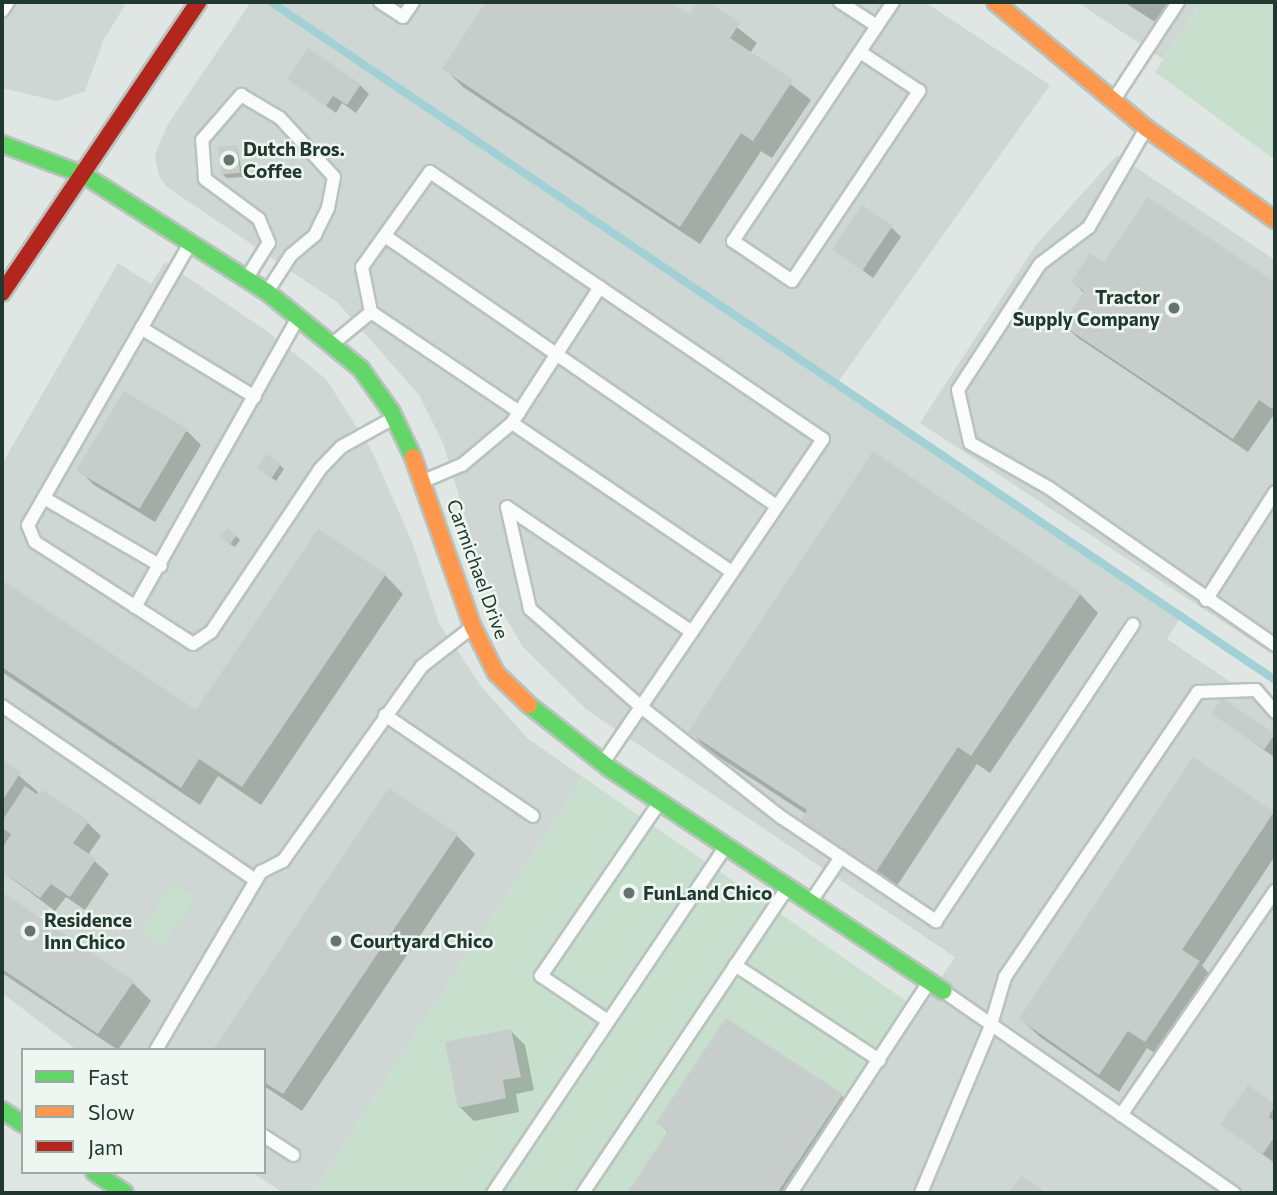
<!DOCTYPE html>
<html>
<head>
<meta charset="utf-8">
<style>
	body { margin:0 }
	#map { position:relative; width:1277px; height:1195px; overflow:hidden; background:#e0e6e3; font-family:Commissioner,sans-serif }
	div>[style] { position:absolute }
	.built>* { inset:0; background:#ced7d3 }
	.green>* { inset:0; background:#c9dfce; transform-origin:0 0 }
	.shadow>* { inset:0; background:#0003 }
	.stream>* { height:8px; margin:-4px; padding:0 4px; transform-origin:4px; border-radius:4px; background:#a1d1d4 }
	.building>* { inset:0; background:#c7cdca; transform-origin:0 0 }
	.roads { filter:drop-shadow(2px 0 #b9c3be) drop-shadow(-2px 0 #b9c3be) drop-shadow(0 2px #b9c3be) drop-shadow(0 -2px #b9c3be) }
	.lane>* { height:12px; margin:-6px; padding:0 6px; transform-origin:6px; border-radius:6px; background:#fafbfb }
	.fast>* { height:16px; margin:-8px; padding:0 8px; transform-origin:8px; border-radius:8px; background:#63d668 }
	.slow>* { height:16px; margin:-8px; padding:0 8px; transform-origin:8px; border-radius:8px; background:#ff974d }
	.jam>* { height:16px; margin:-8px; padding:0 8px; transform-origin:8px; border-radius:8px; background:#b3261e }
	.dots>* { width:19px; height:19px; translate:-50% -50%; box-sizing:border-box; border:4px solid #eef6f1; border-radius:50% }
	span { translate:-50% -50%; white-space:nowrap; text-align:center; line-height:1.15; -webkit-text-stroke:5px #eef6f1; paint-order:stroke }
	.poi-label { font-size:19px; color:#20382f; font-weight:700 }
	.left { translate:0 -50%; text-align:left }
	.right { translate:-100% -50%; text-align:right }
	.street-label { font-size:19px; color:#20382f }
	.frame { position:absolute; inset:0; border:4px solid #20382f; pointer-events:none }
	.legend { position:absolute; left:21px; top:1048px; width:245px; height:126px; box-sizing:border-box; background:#eef6f1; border:2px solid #9caaa3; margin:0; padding:9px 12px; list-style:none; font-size:21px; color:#20382f }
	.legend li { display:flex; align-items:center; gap:14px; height:35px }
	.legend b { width:35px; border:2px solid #9caaa3 }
</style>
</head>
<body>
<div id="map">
	<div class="built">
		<i style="clip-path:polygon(2px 2px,127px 2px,104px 39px,85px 91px,57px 101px,2px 88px)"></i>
		<i style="clip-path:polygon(251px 2px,925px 2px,1050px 85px,836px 385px,1181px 617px,1167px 639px,1275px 712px,1275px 1193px,797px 1193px,955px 957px,587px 710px,523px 647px,500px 608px,478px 559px,443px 443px,419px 395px,338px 303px,167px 187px,159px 176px,155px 155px,168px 124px)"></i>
		<i style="clip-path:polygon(1077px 2px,1201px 2px,1163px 59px)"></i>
		<i style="clip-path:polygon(1117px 155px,1275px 260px,1275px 656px,920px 423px,1036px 245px)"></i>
		<i style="clip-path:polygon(165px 262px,268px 332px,326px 379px,372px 451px,412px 542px,439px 623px,481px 686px,527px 738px,583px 777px,312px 1193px,283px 1193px,252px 1172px,264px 1172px,264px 1050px,77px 1050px,2px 993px,2px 464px,118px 263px,151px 284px)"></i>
	</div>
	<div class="green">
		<i style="clip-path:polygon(1201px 2px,1275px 2px,1275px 160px,1155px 72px)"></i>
		<i style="clip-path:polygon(583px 777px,919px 1010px,797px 1193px,312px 1193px)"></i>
		<i style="left:173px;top:882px;width:27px;height:60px;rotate:34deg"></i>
	</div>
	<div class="shadow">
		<i style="clip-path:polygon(488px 2px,668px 2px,690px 16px,700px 2px,705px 2px,757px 43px,750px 53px,811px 100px,772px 158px,761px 151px,700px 244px,463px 87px,444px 68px)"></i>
		<i style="clip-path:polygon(1124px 2px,1183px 2px,1166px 29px)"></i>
		<i style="clip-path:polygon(289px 79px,360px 85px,369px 94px,356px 113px,342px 103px,336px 113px)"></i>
		<i style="clip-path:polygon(237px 147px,243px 177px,227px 178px,222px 174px)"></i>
		<i style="clip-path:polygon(1148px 199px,1275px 284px,1275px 413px,1248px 452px,1078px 338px,1064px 325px,1085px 294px,1073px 282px,1105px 265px)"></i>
		<i style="clip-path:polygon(892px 228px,901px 237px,873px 278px,834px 249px)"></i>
		<i style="clip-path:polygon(187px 431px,201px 445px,155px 522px,94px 485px,80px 471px)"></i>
		<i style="clip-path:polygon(280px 465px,284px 469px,276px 481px,264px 472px)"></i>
		<i style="clip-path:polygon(236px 536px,240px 540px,235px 547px,227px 542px)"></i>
		<i style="clip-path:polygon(385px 575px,403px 594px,261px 805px,218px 776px,200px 805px,2px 672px,2px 582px,197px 712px)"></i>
		<i style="clip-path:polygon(1080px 594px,1098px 613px,990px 773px,977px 764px,893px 892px,806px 814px,708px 750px,690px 731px)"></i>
		<i style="clip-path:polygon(1222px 701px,1275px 736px,1275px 758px,1214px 713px)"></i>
		<i style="clip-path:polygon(2px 761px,38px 792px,36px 796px,87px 822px,101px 836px,88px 855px,109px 874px,85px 910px,66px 897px,55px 911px,2px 871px)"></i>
		<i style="clip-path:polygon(1273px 813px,1275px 856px,1202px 966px,1217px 981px,1164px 1059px,1147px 1048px,1119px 1092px,1040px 1037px,1021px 1019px)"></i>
		<i style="clip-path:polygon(457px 836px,475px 854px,302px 1111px,264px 1086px,264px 1050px,216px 1048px)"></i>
		<i style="clip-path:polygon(2px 894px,133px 983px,151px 1001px,118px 1050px,2px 973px)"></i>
		<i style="clip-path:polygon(726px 1020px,842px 1096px,856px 1109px,800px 1193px,629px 1193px,669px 1133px,658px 1123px)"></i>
		<i style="clip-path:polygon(511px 1031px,525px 1045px,534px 1090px,516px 1094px,519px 1112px,474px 1121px,460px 1107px)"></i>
		<i style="clip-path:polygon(1248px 1087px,1275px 1106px,1273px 1162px,1223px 1125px)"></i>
	</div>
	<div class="stream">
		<i style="left:271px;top:2px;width:1211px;rotate:34.03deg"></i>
	</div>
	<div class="building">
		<i style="clip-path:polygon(486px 2px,671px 2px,689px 14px,698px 2px,708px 2px,740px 23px,730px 38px,793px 80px,753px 141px,741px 133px,680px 227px,442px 69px)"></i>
		<i style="clip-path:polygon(308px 48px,361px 84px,347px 105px,333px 96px,326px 106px,287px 79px)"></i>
		<i style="left:237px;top:145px;width:28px;height:19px;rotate:84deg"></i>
		<i style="clip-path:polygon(1148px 197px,1275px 282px,1275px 404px,1272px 409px,1259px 400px,1233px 439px,1062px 325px,1084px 291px,1071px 282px,1090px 253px,1104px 262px)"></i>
		<i style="left:862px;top:205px;width:37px;height:54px;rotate:34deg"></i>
		<i style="left:124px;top:391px;width:74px;height:93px;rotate:31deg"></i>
		<i style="clip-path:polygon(873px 451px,1081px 593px,971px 756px,958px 747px,874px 875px,798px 825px,807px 810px,688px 732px)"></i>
		<i style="left:266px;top:454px;width:18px;height:17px;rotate:34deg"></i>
		<i style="left:227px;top:528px;width:12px;height:12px;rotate:35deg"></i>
		<i style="clip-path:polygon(318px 529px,386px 574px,242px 787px,199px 759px,181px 788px,2px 667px,2px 580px,196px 710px)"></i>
		<i style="left:1222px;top:698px;width:64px;height:19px;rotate:34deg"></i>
		<i style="clip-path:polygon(1193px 757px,1274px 812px,1182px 950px,1200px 961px,1145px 1042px,1128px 1031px,1099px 1075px,1019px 1019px)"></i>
		<i style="clip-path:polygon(2px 759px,21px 772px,2px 801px)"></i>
		<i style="clip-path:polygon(25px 786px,38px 795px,42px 790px,89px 821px,73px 843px,96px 859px,70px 897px,51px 884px,40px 898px,2px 871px,2px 849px,11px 834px,2px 828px,2px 821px)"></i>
		<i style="clip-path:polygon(389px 788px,458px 834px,283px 1094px,264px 1082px,264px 1050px,214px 1048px)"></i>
		<i style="clip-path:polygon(2px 892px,134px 981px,98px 1034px,2px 969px)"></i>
		<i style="clip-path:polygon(726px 1018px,843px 1094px,777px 1193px,627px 1193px,668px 1131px,656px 1123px)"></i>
		<i style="clip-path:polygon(511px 1029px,521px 1077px,503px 1080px,506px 1098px,458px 1108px,445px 1042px)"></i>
		<i style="clip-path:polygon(1248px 1085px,1275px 1104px,1269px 1117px,1275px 1122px,1275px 1136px,1263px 1154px,1220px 1125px)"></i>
		<i style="clip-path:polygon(1021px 1176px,1047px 1193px,1009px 1193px)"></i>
	</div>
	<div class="roads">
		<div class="lane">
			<i style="left:380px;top:2px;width:27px;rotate:33deg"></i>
			<i style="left:403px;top:17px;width:18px;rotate:-56deg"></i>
			<i style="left:840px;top:2px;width:44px;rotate:33deg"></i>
			<i style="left:877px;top:26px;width:259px;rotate:123.8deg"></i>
			<i style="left:733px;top:241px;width:71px;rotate:34.1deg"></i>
			<i style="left:792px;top:281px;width:229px;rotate:-56.2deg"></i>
			<i style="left:919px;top:91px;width:71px;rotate:-146.5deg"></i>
			<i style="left:2px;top:11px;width:11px;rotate:-56deg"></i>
			<i style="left:877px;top:26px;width:29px;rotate:-56deg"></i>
			<i style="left:1115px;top:98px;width:115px;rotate:-56.7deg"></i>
			<i style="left:1144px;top:132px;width:110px;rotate:120.1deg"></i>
			<i style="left:1089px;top:227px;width:61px;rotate:142.9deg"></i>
			<i style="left:1040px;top:264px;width:150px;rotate:123.1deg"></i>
			<i style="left:958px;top:390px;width:54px;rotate:77.2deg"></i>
			<i style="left:970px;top:443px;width:91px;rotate:29.7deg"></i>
			<i style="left:1049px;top:488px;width:275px;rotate:34.8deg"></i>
			<i style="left:385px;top:236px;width:476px;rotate:34.6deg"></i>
			<i style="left:188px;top:247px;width:321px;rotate:119.9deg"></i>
			<i style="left:28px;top:525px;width:18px;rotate:68deg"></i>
			<i style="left:35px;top:542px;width:188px;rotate:32.8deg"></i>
			<i style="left:193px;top:644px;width:22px;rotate:-34deg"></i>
			<i style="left:211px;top:632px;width:196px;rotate:-56.2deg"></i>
			<i style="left:320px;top:469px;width:30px;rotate:-46deg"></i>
			<i style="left:341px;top:447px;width:58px;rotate:-28.8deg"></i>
			<i style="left:248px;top:276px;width:39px;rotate:-58deg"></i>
			<i style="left:269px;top:243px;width:26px;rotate:-113deg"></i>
			<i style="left:259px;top:219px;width:67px;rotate:-143.5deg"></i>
			<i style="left:205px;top:179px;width:39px;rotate:-94deg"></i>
			<i style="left:202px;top:140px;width:60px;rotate:-49.1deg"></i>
			<i style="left:241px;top:95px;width:45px;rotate:30.5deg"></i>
			<i style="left:280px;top:118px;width:80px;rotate:47.5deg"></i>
			<i style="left:334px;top:177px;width:32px;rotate:101deg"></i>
			<i style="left:328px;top:208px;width:30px;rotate:116deg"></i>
			<i style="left:315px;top:235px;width:31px;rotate:140deg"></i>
			<i style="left:291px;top:255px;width:40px;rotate:122.9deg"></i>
			<i style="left:371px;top:312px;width:179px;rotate:34deg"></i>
			<i style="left:141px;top:328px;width:133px;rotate:31.2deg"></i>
			<i style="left:336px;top:341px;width:45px;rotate:-39.6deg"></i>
			<i style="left:371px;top:312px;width:46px;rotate:-101.3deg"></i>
			<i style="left:362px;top:267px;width:117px;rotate:-54.4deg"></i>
			<i style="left:430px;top:172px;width:475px;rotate:34.2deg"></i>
			<i style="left:823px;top:439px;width:388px;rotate:124.2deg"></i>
			<i style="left:512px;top:423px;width:266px;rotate:34.1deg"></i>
			<i style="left:426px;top:480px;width:39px;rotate:-23deg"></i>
			<i style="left:462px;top:465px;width:65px;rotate:-40deg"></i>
			<i style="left:512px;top:423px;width:162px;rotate:-57.1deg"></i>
			<i style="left:44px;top:498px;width:135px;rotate:30.2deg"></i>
			<i style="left:1206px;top:600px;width:128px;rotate:-57.4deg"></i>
			<i style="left:135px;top:607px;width:330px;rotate:-60.6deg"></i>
			<i style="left:692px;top:632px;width:223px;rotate:-146deg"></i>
			<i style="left:507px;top:507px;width:105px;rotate:77.3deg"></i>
			<i style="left:530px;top:609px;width:148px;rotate:41.4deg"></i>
			<i style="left:641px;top:707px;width:178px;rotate:38.2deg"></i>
			<i style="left:781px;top:817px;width:187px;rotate:33.9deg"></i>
			<i style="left:936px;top:921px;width:356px;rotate:-56.4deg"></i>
			<i style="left:2px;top:706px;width:307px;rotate:34.5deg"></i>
			<i style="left:385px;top:715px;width:179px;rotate:34.3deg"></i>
			<i style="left:812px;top:900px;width:52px;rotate:-56deg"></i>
			<i style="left:735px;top:965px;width:173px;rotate:33.4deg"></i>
			<i style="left:946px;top:993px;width:351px;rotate:34.8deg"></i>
			<i style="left:608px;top:1021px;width:81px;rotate:-146.1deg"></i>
			<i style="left:541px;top:976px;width:209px;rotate:-55.7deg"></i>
			<i style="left:156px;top:1050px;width:207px;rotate:-59.5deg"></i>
			<i style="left:261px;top:872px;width:25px;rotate:-27deg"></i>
			<i style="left:283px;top:861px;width:239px;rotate:-54.5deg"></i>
			<i style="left:422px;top:666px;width:61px;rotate:-37.6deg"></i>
			<i style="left:1121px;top:1115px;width:272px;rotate:-55.5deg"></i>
			<i style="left:264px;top:1136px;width:35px;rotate:33deg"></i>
			<i style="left:493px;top:1193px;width:416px;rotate:-56.1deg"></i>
			<i style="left:583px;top:1193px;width:363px;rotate:-56.2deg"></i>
			<i style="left:791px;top:1193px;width:249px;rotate:-56.8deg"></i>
			<i style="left:921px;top:1193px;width:179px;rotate:-67.3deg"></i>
			<i style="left:990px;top:1028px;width:53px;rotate:-73.6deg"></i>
			<i style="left:1005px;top:977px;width:344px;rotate:-55.9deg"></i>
			<i style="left:1198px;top:692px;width:58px;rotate:-2deg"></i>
			<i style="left:1256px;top:690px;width:29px;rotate:49deg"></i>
		</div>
		<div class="fast">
			<i style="left:2px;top:144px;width:88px;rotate:20.7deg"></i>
			<i style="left:84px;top:175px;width:217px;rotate:32.6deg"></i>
			<i style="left:267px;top:292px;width:122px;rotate:39.3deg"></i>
			<i style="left:361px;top:369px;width:52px;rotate:54.5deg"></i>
			<i style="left:391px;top:411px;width:51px;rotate:64.4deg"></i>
			<i style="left:529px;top:705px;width:102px;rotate:38.2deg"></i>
			<i style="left:609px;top:768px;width:402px;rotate:33.7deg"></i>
			<i style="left:2px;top:1110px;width:25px;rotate:34deg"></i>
			<i style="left:94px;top:1172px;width:37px;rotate:34deg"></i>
		</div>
		<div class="slow">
			<i style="left:995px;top:2px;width:197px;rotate:39.8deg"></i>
			<i style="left:1146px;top:128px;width:158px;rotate:35.5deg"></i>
			<i style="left:413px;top:457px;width:180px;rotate:70.6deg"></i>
			<i style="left:473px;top:627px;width:51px;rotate:63.4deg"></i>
			<i style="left:496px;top:673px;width:46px;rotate:44.1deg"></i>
		</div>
		<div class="jam">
			<i style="left:2px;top:293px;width:351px;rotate:-56deg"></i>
		</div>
	</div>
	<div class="dots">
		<i style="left:229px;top:160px;background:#63756e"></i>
		<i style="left:1174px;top:308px;background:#63756e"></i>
		<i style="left:629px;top:893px;background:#63756e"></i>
		<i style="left:30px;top:931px;background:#63756e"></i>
		<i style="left:336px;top:941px;background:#63756e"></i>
	</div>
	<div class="poi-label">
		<span class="left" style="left:243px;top:160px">Dutch Bros.<br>Coffee</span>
		<span class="right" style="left:1160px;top:308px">Tractor<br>Supply Company</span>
		<span class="left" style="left:643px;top:893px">FunLand Chico</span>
		<span class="left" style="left:44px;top:931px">Residence<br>Inn Chico</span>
		<span class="left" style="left:350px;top:941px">Courtyard Chico</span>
	</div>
	<div class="street-label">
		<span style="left:478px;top:569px;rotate:70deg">Carmichael Drive</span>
	</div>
	<div class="frame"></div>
	<ul class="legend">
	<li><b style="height:9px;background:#63d668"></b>Fast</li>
	<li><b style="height:9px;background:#ff974d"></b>Slow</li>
	<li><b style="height:9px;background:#b3261e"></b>Jam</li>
	</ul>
</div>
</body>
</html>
